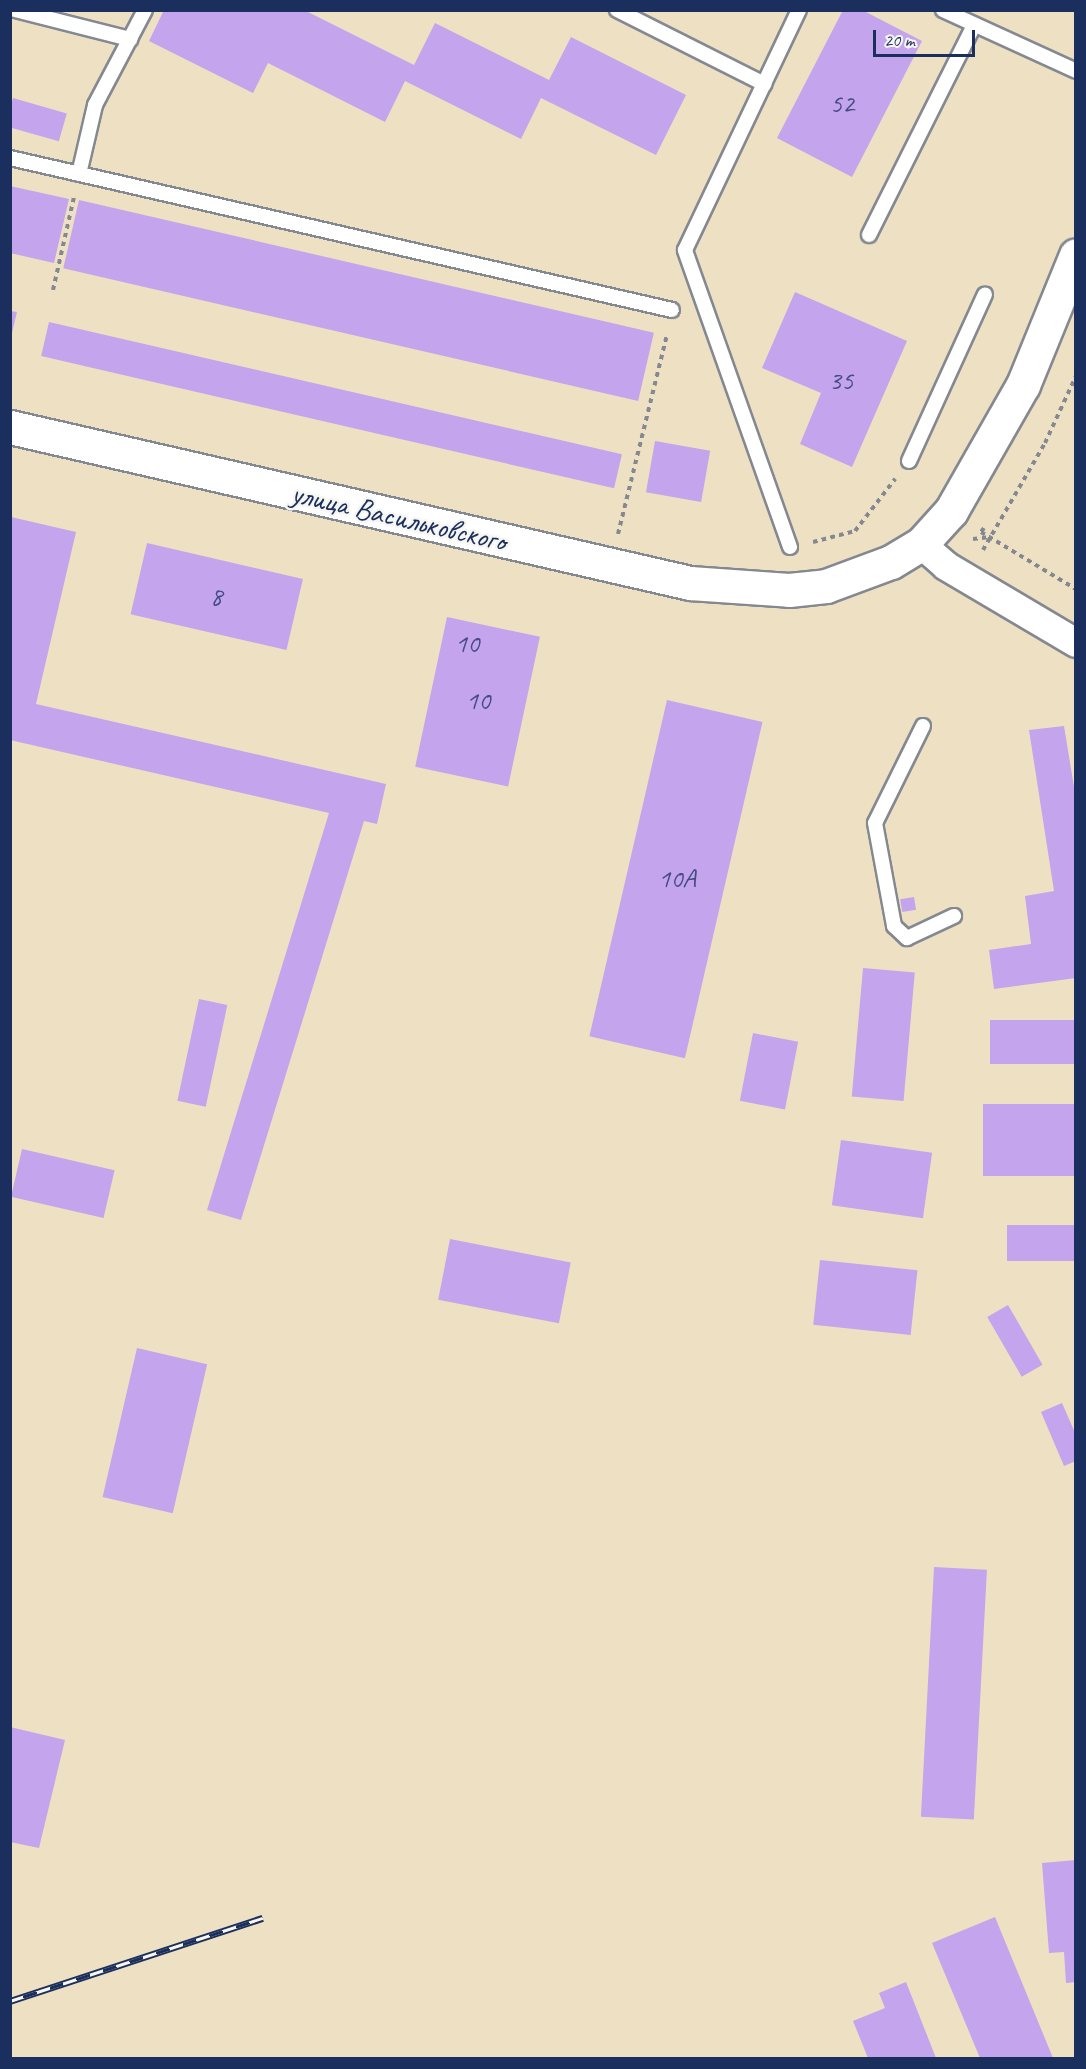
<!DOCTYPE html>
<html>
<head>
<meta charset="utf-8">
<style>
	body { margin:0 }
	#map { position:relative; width:1086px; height:2069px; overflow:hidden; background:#eee0c2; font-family:Caveat,sans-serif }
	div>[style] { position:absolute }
	.building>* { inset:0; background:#c4a4ec; transform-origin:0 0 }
	.path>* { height:4px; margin-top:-2px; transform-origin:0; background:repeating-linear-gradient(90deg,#848890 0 4.5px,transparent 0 9px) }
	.roads { filter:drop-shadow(2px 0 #848890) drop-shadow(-2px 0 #848890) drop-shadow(0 2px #848890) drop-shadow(0 -2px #848890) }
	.service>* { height:14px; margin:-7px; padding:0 7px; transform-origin:7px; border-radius:7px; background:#fff }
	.minor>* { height:28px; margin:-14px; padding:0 14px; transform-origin:14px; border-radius:14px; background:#fff }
	.tertiary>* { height:33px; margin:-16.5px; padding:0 16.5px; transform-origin:16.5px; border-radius:16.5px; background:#fff }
	.rail>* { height:7px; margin-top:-3.5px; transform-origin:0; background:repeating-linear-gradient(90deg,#f6f6f2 0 14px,#1b2f5e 0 28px); box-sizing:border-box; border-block:2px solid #1b2f5e }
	span { translate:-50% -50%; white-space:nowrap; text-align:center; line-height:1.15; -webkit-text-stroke:5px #f6f6f2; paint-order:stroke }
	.number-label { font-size:27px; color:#454c82 }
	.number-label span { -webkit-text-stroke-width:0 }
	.street-label { font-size:30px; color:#1b2f5e }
	.frame { position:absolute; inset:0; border:12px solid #1b2f5e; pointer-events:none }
	.scale { position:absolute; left:873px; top:30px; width:102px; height:27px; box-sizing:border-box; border:3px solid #1b2f5e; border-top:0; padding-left:8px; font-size:18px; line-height:21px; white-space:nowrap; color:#1b2f5e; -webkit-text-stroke:4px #f6f6f2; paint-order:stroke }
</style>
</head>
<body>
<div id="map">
	<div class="building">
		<i style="clip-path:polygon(164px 10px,304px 10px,414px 65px,435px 23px,549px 80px,571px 37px,686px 95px,656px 155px,541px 98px,521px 139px,405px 81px,385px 122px,268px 63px,253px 93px,149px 41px)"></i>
		<i style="clip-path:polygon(843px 10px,862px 10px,922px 41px,852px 177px,777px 138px)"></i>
		<i style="left:13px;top:98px;width:56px;height:29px;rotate:16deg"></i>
		<i style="clip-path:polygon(10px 186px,69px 199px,54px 263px,10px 253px)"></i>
		<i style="left:79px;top:200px;width:590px;height:70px;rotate:13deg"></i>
		<i style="clip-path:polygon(795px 292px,907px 341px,852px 467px,800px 444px,821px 393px,762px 368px)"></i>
		<i style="clip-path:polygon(10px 311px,17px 312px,11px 337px,10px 336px)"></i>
		<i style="left:49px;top:322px;width:588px;height:35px;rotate:13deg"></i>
		<i style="left:655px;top:441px;width:56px;height:52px;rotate:10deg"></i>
		<i style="clip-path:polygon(11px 517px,76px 532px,36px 704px,386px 784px,377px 824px,364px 821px,241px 1220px,207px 1210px,329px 813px,10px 740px)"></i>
		<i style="left:147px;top:543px;width:160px;height:73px;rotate:13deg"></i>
		<i style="left:447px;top:617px;width:95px;height:153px;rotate:12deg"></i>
		<i style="left:667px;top:700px;width:98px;height:345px;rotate:13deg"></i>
		<i style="clip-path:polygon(1064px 726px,1076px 799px,1076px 978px,994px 989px,989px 950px,1031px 944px,1025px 896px,1054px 891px,1029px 730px)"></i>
		<i style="left:914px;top:897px;width:13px;height:14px;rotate:81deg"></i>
		<i style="left:863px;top:968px;width:52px;height:129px;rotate:5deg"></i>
		<i style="left:199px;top:999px;width:29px;height:104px;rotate:12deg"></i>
		<i style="left:1076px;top:1020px;width:44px;height:86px;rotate:90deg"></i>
		<i style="left:753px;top:1033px;width:46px;height:69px;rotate:11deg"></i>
		<i style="left:1076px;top:1104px;width:72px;height:93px;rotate:90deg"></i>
		<i style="left:841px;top:1140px;width:92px;height:66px;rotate:8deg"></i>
		<i style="left:22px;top:1149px;width:95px;height:49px;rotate:13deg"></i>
		<i style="left:1076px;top:1225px;width:36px;height:69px;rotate:90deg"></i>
		<i style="left:450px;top:1239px;width:123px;height:62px;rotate:11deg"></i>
		<i style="left:820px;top:1260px;width:98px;height:65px;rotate:6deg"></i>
		<i style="left:1008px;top:1305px;width:69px;height:24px;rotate:60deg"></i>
		<i style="left:137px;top:1348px;width:72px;height:153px;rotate:13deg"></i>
		<i style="clip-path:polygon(1062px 1403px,1076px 1435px,1076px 1461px,1064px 1466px,1041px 1412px)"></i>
		<i style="left:934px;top:1567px;width:53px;height:250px;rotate:3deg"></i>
		<i style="clip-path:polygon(10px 1727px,65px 1740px,39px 1848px,10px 1842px)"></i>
		<i style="clip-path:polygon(1076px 1860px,1076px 1982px,1066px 1983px,1064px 1952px,1049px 1953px,1042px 1863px)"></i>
		<i style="clip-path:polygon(995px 1917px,1053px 2058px,980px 2058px,932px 1943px)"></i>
		<i style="clip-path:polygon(906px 1982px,936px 2058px,868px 2058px,853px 2021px,885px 2008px,879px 1993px)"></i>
	</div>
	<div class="path">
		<i style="left:53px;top:290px;width:95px;rotate:-77.3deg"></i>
		<i style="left:984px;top:528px;width:5px;rotate:127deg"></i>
		<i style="left:981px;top:532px;width:111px;rotate:31deg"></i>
		<i style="left:618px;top:534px;width:206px;rotate:-76.2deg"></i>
		<i style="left:973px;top:539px;width:17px;rotate:-7deg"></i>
		<i style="left:813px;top:542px;width:43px;rotate:-14.7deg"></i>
		<i style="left:855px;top:531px;width:66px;rotate:-52.4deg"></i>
		<i style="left:983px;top:550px;width:124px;rotate:-59.9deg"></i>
		<i style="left:1045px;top:443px;width:74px;rotate:-65.2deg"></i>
	</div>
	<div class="roads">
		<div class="service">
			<i style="left:15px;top:10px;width:119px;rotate:14.2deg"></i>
			<i style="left:617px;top:10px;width:165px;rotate:26.7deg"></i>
			<i style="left:943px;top:10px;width:146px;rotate:24.6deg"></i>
			<i style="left:10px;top:158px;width:679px;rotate:12.93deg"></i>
			<i style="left:79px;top:174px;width:71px;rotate:-76.9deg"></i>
			<i style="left:95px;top:105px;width:107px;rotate:-62.2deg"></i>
			<i style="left:869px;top:235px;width:235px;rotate:-63.4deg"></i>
			<i style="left:909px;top:461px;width:183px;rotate:-65.5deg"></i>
			<i style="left:790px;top:547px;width:315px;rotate:-109.5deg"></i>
			<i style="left:685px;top:250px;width:266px;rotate:-64.6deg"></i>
			<i style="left:923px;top:726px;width:108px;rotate:116.3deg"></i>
			<i style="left:875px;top:823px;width:105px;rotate:79.5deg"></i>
			<i style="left:894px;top:926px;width:18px;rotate:43deg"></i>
			<i style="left:907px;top:938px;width:52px;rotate:-25.1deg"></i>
		</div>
		<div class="minor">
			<i style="left:921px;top:544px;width:33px;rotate:41deg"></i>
			<i style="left:946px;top:566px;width:151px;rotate:30.6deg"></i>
		</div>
		<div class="tertiary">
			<i style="left:10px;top:427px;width:698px;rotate:12.92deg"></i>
			<i style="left:690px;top:583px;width:99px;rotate:4deg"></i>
			<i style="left:789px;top:590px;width:37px;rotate:-6deg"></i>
			<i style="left:826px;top:586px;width:69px;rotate:-20.3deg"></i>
			<i style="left:891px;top:562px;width:35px;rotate:-31deg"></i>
			<i style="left:921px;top:544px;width:45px;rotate:-47.7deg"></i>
			<i style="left:951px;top:511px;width:145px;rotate:-60.3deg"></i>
			<i style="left:1023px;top:385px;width:140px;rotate:-67.8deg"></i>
		</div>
	</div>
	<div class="rail">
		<i style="left:10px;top:2001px;width:266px;rotate:-18.2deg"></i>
	</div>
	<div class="number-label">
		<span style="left:842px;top:104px">52</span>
		<span style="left:841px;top:381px">35</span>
		<span style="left:216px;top:597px">8</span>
		<span style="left:467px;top:644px">10</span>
		<span style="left:478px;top:701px">10</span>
		<span style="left:677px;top:879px">10А</span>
	</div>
	<div class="street-label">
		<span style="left:399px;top:517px;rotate:13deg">улица Васильковского</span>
	</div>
	<div class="frame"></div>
	<div class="scale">20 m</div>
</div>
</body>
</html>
